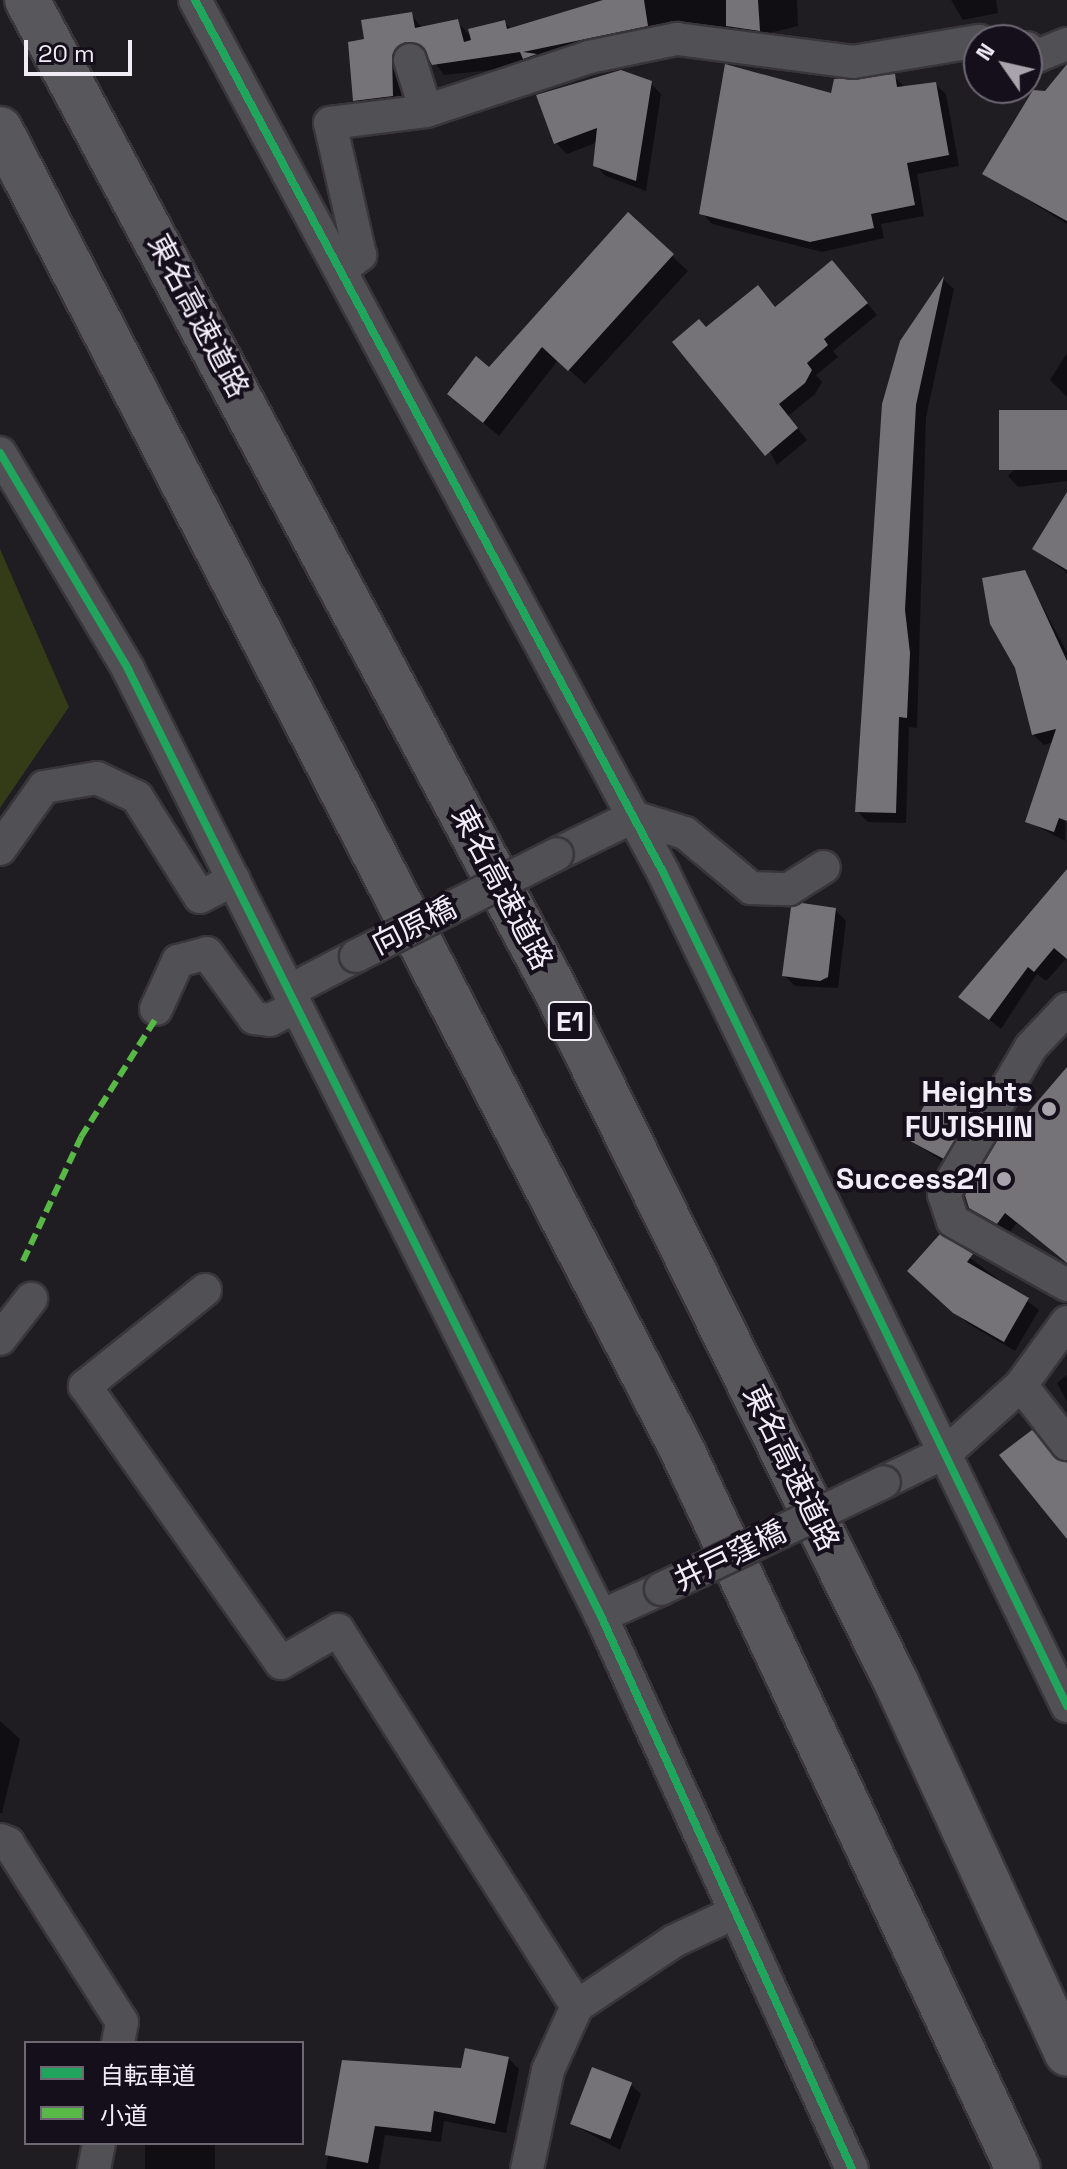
<!DOCTYPE html>
<html>
<head>
<meta charset="utf-8">
<style>
	body { margin:0 }
	#map { position:relative; width:1067px; height:2169px; overflow:hidden; background:#1f1c22; font-family:"Space Grotesk","Noto Sans JP",sans-serif }
	div>[style] { position:absolute }
	.green>* { inset:0; background:#333b17 }
	.shadow>* { inset:0; background:#0007; transform-origin:0 0 }
	.building>* { inset:0; background:#757278; transform-origin:0 0 }
	.roads { filter:drop-shadow(2px 0 #38363b) drop-shadow(-2px 0 #38363b) drop-shadow(0 2px #38363b) drop-shadow(0 -2px #38363b) }
	.street>* { height:32px; margin:-16px; padding:0 16px; transform-origin:16px; border-radius:16px; background:#515054 }
	.highway>* { height:44px; margin:-22px; padding:0 22px; transform-origin:22px; border-radius:22px; background:#58575c }
	.bridges { filter:drop-shadow(2px 0 #38363b) drop-shadow(-2px 0 #38363b) drop-shadow(0 2px #38363b) drop-shadow(0 -2px #38363b) }
	.street-bridge>* { height:32px; margin:-16px; padding:0 16px; transform-origin:16px; border-radius:16px; background:#515054 }
	.quiet>* { height:6px; margin-top:-3px; transform-origin:0; background:repeating-linear-gradient(90deg,#58b947 0 12px,transparent 0 18px) }
	.cycleway>* { height:8px; margin:-4px; padding:0 4px; transform-origin:4px; border-radius:4px; background:#20a55d }
	.dots>* { width:22px; height:22px; translate:-50% -50%; box-sizing:border-box; border:4px solid #150f1c; border-radius:50% }
	span { translate:-50% -50%; white-space:nowrap; text-align:center; line-height:1.15; -webkit-text-stroke:8px #150f1c; paint-order:stroke }
	.shield-label span { padding:2px 6px; background:#150f1c; border:2px solid; border-radius:6px; -webkit-text-stroke-width:0 }
	.shield-label { font-size:28px; color:#f1edf7; font-weight:700 }
	.street-label { font-size:30px; color:#f1edf7 }
	.poi-label { font-size:30px; color:#f1edf7; font-weight:700 }
	.right { translate:-100% -50%; text-align:right }
	.legend { position:absolute; left:24px; top:2041px; width:280px; height:104px; box-sizing:border-box; background:#150f1c; border:2px solid #6d6874; margin:0; padding:10px 14px; list-style:none; font-size:24px; color:#f1edf7 }
	.legend li { display:flex; align-items:center; gap:16px; height:40px }
	.legend b { width:40px; border:2px solid #6d6874 }
	.north { position:absolute; left:963px; top:24px; width:80px; height:80px; box-sizing:border-box; background:#150f1c; border:2px solid #6d6874; border-radius:50%; rotate:304deg; font-size:22px; font-weight:700; line-height:32px; text-align:center; color:#f1edf7 }
	.north::after { content:''; display:block; margin:auto; width:28px; height:36px; background:#a8a4ac; clip-path:polygon(50% 0,100% 100%,50% 72%,0 100%) }
	.scale { position:absolute; left:24px; top:40px; width:108px; height:36px; box-sizing:border-box; border:4px solid #f1edf7; border-top:0; padding-left:10px; font-size:24px; line-height:28px; white-space:nowrap; color:#f1edf7; -webkit-text-stroke:6px #150f1c; paint-order:stroke }
</style>
</head>
<body>
<div id="map">
	<div class="green">
		<i style="clip-path:polygon(0 549px,69px 707px,0 808px)"></i>
	</div>
	<div class="shadow">
		<i style="clip-path:polygon(610px 0,797px 0,798px 26px,769px 33px,769px 40px,444px 75px,428px 54px,414px 52px,401px 67px,402px 106px,365px 110px,355px 100px,366px 41px,411px 14px,422px 28px,457px 22px,472px 37px,504px 22px,512px 30px)"></i>
		<i style="clip-path:polygon(951px 0,996px 0,998px 13px,963px 20px)"></i>
		<i style="clip-path:polygon(894px 76px,905px 88px,935px 84px,946px 94px,959px 166px,917px 174px,924px 216px,881px 224px,884px 238px,822px 252px,712px 224px,702px 213px)"></i>
		<i style="clip-path:polygon(1067px 82px,1067px 224px,984px 173px,1046px 93px)"></i>
		<i style="clip-path:polygon(650px 83px,661px 94px,646px 191px,606px 176px,595px 165px,598px 142px,567px 154px,556px 143px)"></i>
		<i style="clip-path:polygon(628px 215px,688px 271px,585px 384px,558px 360px,499px 436px,449px 394px,489px 369px)"></i>
		<i style="clip-path:polygon(843px 274px,877px 315px,833px 351px,838px 357px,816px 375px,822px 382px,815px 394px,788px 416px,807px 440px,777px 465px,706px 329px,776px 309px)"></i>
		<i style="clip-path:polygon(944px 280px,954px 289px,926px 417px,917px 728px,909px 727px,906px 823px,868px 822px,857px 811px,902px 342px)"></i>
		<i style="clip-path:polygon(1067px 353px,1067px 397px,1050px 380px)"></i>
		<i style="clip-path:polygon(1067px 412px,1067px 481px,1018px 487px,1008px 476px)"></i>
		<i style="clip-path:polygon(1067px 495px,1067px 573px,1035px 549px)"></i>
		<i style="clip-path:polygon(1024px 572px,1067px 652px,1065px 841px,1027px 821px,1054px 742px,1044px 745px,1033px 734px)"></i>
		<i style="clip-path:polygon(1067px 896px,1067px 958px,1046px 981px,1037px 974px,1001px 1029px,961px 997px)"></i>
		<i style="clip-path:polygon(835px 910px,846px 921px,838px 988px,795px 986px,784px 975px)"></i>
		<i style="clip-path:polygon(1067px 1087px,1067px 1263px,1017px 1223px,1009px 1233px,980px 1214px,1014px 1132px)"></i>
		<i style="clip-path:polygon(972px 1109px,982px 1120px,954px 1169px,905px 1137px)"></i>
		<i style="clip-path:polygon(941px 1236px,1039px 1310px,1015px 1351px,967px 1323px,921px 1282px)"></i>
		<i style="clip-path:polygon(1067px 1375px,1067px 1402px,1057px 1383px)"></i>
		<i style="clip-path:polygon(0 1721px,20px 1739px,2px 1813px,0 1813px)"></i>
		<i style="clip-path:polygon(508px 2058px,519px 2069px,506px 2133px,444px 2121px,441px 2142px,385px 2135px,379px 2169px,326px 2169px,344px 2062px,463px 2071px)"></i>
		<i style="clip-path:polygon(630px 2084px,641px 2094px,620px 2150px,572px 2124px)"></i>
		<i style="left:145px;top:2143px;width:70px;height:26px"></i>
	</div>
	<div class="building">
		<i style="clip-path:polygon(603px 0,644px 0,648px 26px,523px 52px,537px 54px,523px 59px,520px 52px,432px 65px,422px 46px,405px 42px,392px 55px,393px 96px,353px 101px,348px 42px,364px 39px,361px 20px,412px 12px,415px 28px,458px 19px,464px 42px,471px 40px,468px 29px,505px 20px,507px 29px)"></i>
		<i style="clip-path:polygon(726px 0,758px 0,760px 31px,726px 26px)"></i>
		<i style="clip-path:polygon(725px 64px,831px 93px,834px 79px,895px 74px,897px 87px,936px 82px,949px 155px,907px 163px,915px 205px,871px 214px,874px 228px,810px 242px,699px 214px)"></i>
		<i style="clip-path:polygon(1067px 64px,1067px 221px,982px 174px,1033px 90px,1045px 91px)"></i>
		<i style="clip-path:polygon(621px 70px,652px 81px,636px 181px,593px 166px,597px 128px,554px 144px,536px 95px)"></i>
		<i style="clip-path:polygon(628px 212px,674px 254px,568px 371px,542px 347px,483px 423px,447px 394px,476px 356px,489px 367px)"></i>
		<i style="clip-path:polygon(832px 260px,868px 303px,824px 339px,828px 345px,807px 363px,812px 370px,805px 383px,779px 404px,798px 428px,765px 456px,672px 342px,699px 319px,706px 327px,758px 285px,775px 307px)"></i>
		<i style="clip-path:polygon(944px 276px,916px 405px,905px 610px,910px 653px,907px 718px,899px 717px,896px 813px,855px 812px,882px 404px,900px 341px)"></i>
		<i style="left:1067px;top:410px;width:60px;height:68px;rotate:90deg"></i>
		<i style="clip-path:polygon(1067px 492px,1067px 570px,1032px 549px)"></i>
		<i style="clip-path:polygon(1025px 570px,1067px 661px,1067px 821px,1059px 818px,1054px 832px,1025px 822px,1056px 729px,1032px 735px,1015px 668px,990px 624px,982px 578px)"></i>
		<i style="clip-path:polygon(1067px 869px,1067px 959px,1054px 948px,1034px 972px,1028px 967px,989px 1020px,958px 997px)"></i>
		<i style="clip-path:polygon(802px 903px,836px 908px,828px 977px,820px 981px,782px 976px,791px 907px)"></i>
		<i style="clip-path:polygon(1067px 1067px,1067px 1263px,1005px 1213px,997px 1224px,969px 1208px,965px 1195px,1006px 1126px,1013px 1130px)"></i>
		<i style="left:934px;top:1087px;width:44px;height:59px;rotate:28deg"></i>
		<i style="clip-path:polygon(940px 1234px,973px 1254px,967px 1262px,1029px 1298px,1004px 1342px,953px 1313px,907px 1271px)"></i>
		<i style="clip-path:polygon(1032px 1430px,1067px 1463px,1067px 1539px,999px 1455px)"></i>
		<i style="clip-path:polygon(465px 2048px,509px 2057px,495px 2124px,434px 2111px,431px 2132px,375px 2126px,368px 2163px,325px 2155px,342px 2060px,461px 2068px)"></i>
		<i style="left:592px;top:2067px;width:43px;height:61px;rotate:21deg"></i>
	</div>
	<div class="roads">
		<div class="street">
			<i style="left:195px;top:0;width:990px;rotate:61.78deg"></i>
			<i style="left:663px;top:872px;width:927px;rotate:64.15deg"></i>
			<i style="left:1027px;top:48px;width:13px;rotate:39deg"></i>
			<i style="left:1037px;top:56px;width:32px;rotate:-22deg"></i>
			<i style="left:410px;top:60px;width:53px;rotate:72.6deg"></i>
			<i style="left:341px;top:269px;width:24px;rotate:-36deg"></i>
			<i style="left:360px;top:255px;width:135px;rotate:-102.8deg"></i>
			<i style="left:330px;top:123px;width:97px;rotate:-7.1deg"></i>
			<i style="left:426px;top:111px;width:172px;rotate:-18.3deg"></i>
			<i style="left:589px;top:57px;width:90px;rotate:-11.6deg"></i>
			<i style="left:677px;top:39px;width:177px;rotate:7.4deg"></i>
			<i style="left:853px;top:62px;width:128px;rotate:-9.5deg"></i>
			<i style="left:0;top:453px;width:251px;rotate:59.3deg"></i>
			<i style="left:128px;top:669px;width:1059px;rotate:63.46deg"></i>
			<i style="left:601px;top:1616px;width:607px;rotate:65.59deg"></i>
			<i style="left:0;top:849px;width:76px;rotate:-54.6deg"></i>
			<i style="left:44px;top:787px;width:54px;rotate:-9.6deg"></i>
			<i style="left:97px;top:778px;width:44px;rotate:25.4deg"></i>
			<i style="left:137px;top:797px;width:118px;rotate:57.8deg"></i>
			<i style="left:200px;top:897px;width:38px;rotate:-27deg"></i>
			<i style="left:557px;top:854px;width:85px;rotate:-26deg"></i>
			<i style="left:633px;top:817px;width:54px;rotate:17.1deg"></i>
			<i style="left:685px;top:833px;width:86px;rotate:39.8deg"></i>
			<i style="left:751px;top:888px;width:38px;rotate:2deg"></i>
			<i style="left:789px;top:889px;width:41px;rotate:-32.2deg"></i>
			<i style="left:289px;top:991px;width:76px;rotate:-27.6deg"></i>
			<i style="left:156px;top:1009px;width:53px;rotate:-65.4deg"></i>
			<i style="left:178px;top:961px;width:30px;rotate:-15deg"></i>
			<i style="left:207px;top:953px;width:80px;rotate:54.1deg"></i>
			<i style="left:254px;top:1018px;width:16px;rotate:7deg"></i>
			<i style="left:270px;top:1020px;width:29px;rotate:-27deg"></i>
			<i style="left:1067px;top:1009px;width:52px;rotate:133.5deg"></i>
			<i style="left:1031px;top:1047px;width:171px;rotate:120.6deg"></i>
			<i style="left:944px;top:1194px;width:28px;rotate:72deg"></i>
			<i style="left:953px;top:1221px;width:131px;rotate:29.3deg"></i>
			<i style="left:205px;top:1290px;width:154px;rotate:141.3deg"></i>
			<i style="left:85px;top:1386px;width:339px;rotate:54.7deg"></i>
			<i style="left:281px;top:1663px;width:66px;rotate:-30.1deg"></i>
			<i style="left:338px;top:1630px;width:446px;rotate:57.6deg"></i>
			<i style="left:0;top:1339px;width:51px;rotate:-52.2deg"></i>
			<i style="left:1021px;top:1385px;width:75px;rotate:52.1deg"></i>
			<i style="left:884px;top:1482px;width:71px;rotate:-25.8deg"></i>
			<i style="left:948px;top:1451px;width:98px;rotate:-42.1deg"></i>
			<i style="left:1021px;top:1385px;width:78px;rotate:-53.9deg"></i>
			<i style="left:601px;top:1616px;width:66px;rotate:-24.2deg"></i>
			<i style="left:0;top:1840px;width:9px;rotate:21deg"></i>
			<i style="left:8px;top:1843px;width:212px;rotate:57.5deg"></i>
			<i style="left:122px;top:2022px;width:21px;rotate:101deg"></i>
			<i style="left:94px;top:2169px;width:26px;rotate:-79deg"></i>
			<i style="left:527px;top:2169px;width:101px;rotate:-78deg"></i>
			<i style="left:548px;top:2070px;width:70px;rotate:-65.6deg"></i>
			<i style="left:577px;top:2006px;width:117px;rotate:-33.8deg"></i>
			<i style="left:674px;top:1941px;width:68px;rotate:-25.1deg"></i>
		</div>
		<div class="highway">
			<i style="left:27px;top:0;width:1117px;rotate:61.9deg"></i>
			<i style="left:553px;top:985px;width:777px;rotate:63.8deg"></i>
			<i style="left:896px;top:1682px;width:409px;rotate:65.3deg"></i>
			<i style="left:0;top:129px;width:1489px;rotate:62.69deg"></i>
			<i style="left:683px;top:1452px;width:791px;rotate:64.96deg"></i>
		</div>
	</div>
	<div class="bridges">
		<div class="street-bridge">
			<i style="left:356px;top:956px;width:225px;rotate:-26.9deg"></i>
			<i style="left:661px;top:1589px;width:247px;rotate:-25.6deg"></i>
		</div>
	</div>
	<div class="quiet">
		<i style="left:23px;top:1261px;width:137px;rotate:-64.9deg"></i>
		<i style="left:81px;top:1137px;width:142px;rotate:-57.7deg"></i>
	</div>
	<div class="cycleway">
		<i style="left:195px;top:0;width:990px;rotate:61.78deg"></i>
		<i style="left:663px;top:872px;width:927px;rotate:64.15deg"></i>
		<i style="left:0;top:453px;width:251px;rotate:59.3deg"></i>
		<i style="left:128px;top:669px;width:1059px;rotate:63.46deg"></i>
		<i style="left:601px;top:1616px;width:607px;rotate:65.59deg"></i>
	</div>
	<div class="dots">
		<i style="left:1049px;top:1109px;background:#a8a4ac"></i>
		<i style="left:1004px;top:1179px;background:#a8a4ac"></i>
	</div>
	<div class="shield-label">
		<span style="left:570px;top:1021px">E1</span>
	</div>
	<div class="street-label">
		<span style="left:198px;top:316px;rotate:62deg">東名高速道路</span>
		<span style="left:502px;top:888px;rotate:62deg">東名高速道路</span>
		<span style="left:414px;top:926px;rotate:-27deg">向原橋</span>
		<span style="left:791px;top:1468px;rotate:64deg">東名高速道路</span>
		<span style="left:730px;top:1556px;rotate:-26deg">井戸窪橋</span>
	</div>
	<div class="poi-label">
		<span class="right" style="left:1033px;top:1109px">Heights<br>FUJISHIN</span>
		<span class="right" style="left:988px;top:1179px">Success21</span>
	</div>
	<ul class="legend">
	<li><b style="height:10px;background:#20a55d"></b>自転車道</li>
	<li><b style="height:10px;background:#58b947"></b>小道</li>
	</ul>
	<div class="north">N</div>
	<div class="scale">20 m</div>
</div>
</body>
</html>
